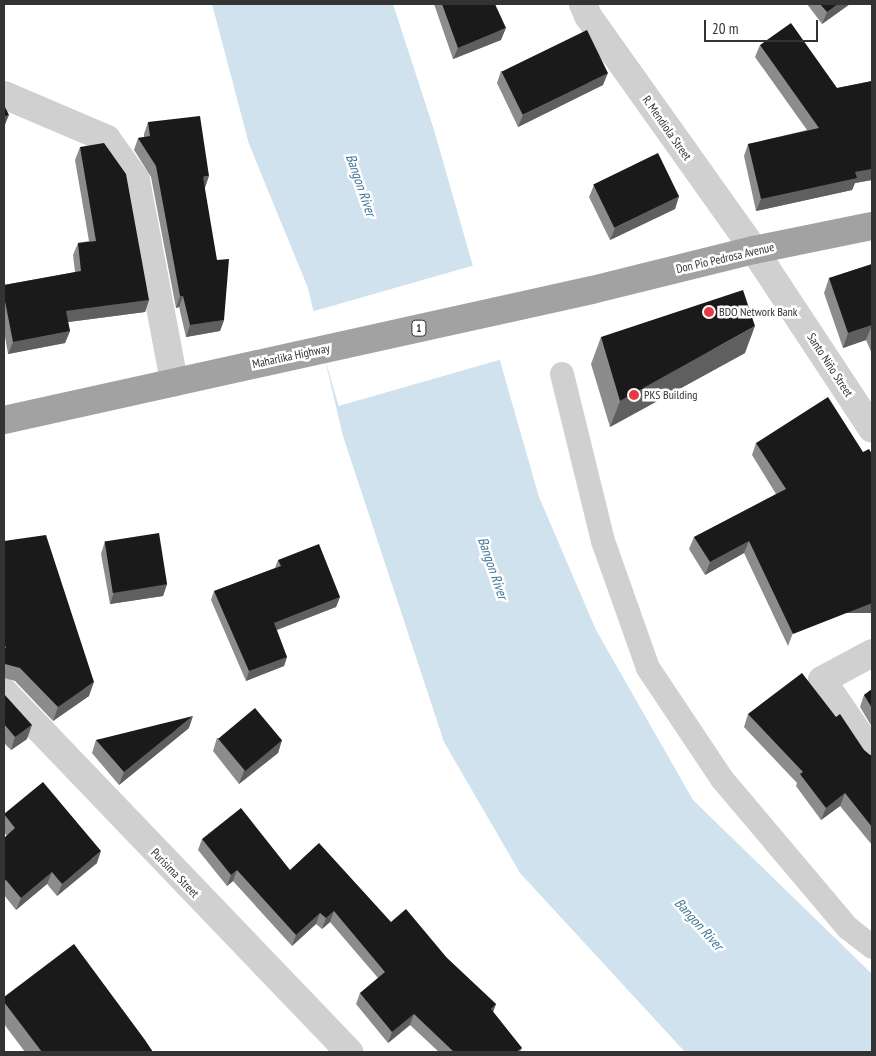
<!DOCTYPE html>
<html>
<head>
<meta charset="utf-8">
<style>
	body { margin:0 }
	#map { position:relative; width:876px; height:1056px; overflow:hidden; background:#fff; font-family:"PT Sans Narrow",sans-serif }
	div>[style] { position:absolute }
	.water>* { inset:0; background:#cfe2ee }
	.pier>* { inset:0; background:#fff; transform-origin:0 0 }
	.pedestrian>* { height:24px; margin:-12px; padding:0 12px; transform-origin:12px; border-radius:12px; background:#d0d0d0 }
	.minor>* { height:28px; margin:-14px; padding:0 14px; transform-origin:14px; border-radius:14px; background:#d0d0d0 }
	.tertiary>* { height:28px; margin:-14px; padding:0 14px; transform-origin:14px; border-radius:14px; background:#d0d0d0 }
	.trunk>* { height:28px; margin:-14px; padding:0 14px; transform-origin:14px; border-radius:14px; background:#a2a2a2 }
	.wall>* { inset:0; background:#8c8c8c }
	.shaded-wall>* { inset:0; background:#5f5f5f; transform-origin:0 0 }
	.building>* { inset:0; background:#1a1a1a; transform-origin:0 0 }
	.dots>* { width:14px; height:14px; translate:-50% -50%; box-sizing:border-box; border:2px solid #fff; border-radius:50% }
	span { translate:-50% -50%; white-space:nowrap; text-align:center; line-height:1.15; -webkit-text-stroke:5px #fff; paint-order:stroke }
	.shield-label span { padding:1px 4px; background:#fff; border:1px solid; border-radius:4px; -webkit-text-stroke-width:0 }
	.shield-label { font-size:11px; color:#333; font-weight:700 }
	.street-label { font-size:12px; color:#333 }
	.poi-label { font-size:12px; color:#333 }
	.left { translate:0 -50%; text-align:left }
	.water-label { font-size:14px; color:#3f7597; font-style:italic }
	.frame { position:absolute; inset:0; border:5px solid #333; pointer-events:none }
	.scale { position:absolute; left:704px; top:20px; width:114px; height:22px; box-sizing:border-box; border:2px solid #333; border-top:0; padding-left:6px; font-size:15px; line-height:18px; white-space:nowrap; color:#333; -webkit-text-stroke:4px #fff; paint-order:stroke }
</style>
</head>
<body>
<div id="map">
	<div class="water">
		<i style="clip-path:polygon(212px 4px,393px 4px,434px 130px,539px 497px,596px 630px,693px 800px,872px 974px,872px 1052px,685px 1052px,520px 873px,444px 742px,343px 436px,308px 288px,249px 144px)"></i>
	</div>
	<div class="pier">
		<i style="left:475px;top:265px;width:98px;height:170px;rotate:74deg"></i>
	</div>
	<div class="pedestrian">
		<i style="left:562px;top:374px;width:172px;rotate:76.2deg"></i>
		<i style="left:603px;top:541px;width:135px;rotate:70.5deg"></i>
		<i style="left:648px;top:668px;width:133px;rotate:56.3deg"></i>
		<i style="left:722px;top:779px;width:195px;rotate:49.8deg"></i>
		<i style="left:848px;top:928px;width:31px;rotate:38deg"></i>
	</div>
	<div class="minor">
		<i style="left:583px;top:4px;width:13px;rotate:67deg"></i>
		<i style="left:588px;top:16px;width:287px;rotate:54.6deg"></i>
		<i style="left:754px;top:250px;width:214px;rotate:56.6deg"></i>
		<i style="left:4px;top:95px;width:112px;rotate:23.1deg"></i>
		<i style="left:107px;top:139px;width:50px;rotate:54.7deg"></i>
		<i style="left:136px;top:180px;width:206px;rotate:79.3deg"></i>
		<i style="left:872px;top:653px;width:57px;rotate:151.6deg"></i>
		<i style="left:822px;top:680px;width:88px;rotate:55.6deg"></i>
	</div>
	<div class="tertiary">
		<i style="left:4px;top:692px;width:499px;rotate:46.2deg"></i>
	</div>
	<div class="trunk">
		<i style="left:4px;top:420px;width:602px;rotate:-12.47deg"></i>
		<i style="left:592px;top:290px;width:167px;rotate:-13.9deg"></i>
		<i style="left:754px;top:250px;width:120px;rotate:-11.5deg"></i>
	</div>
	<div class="wall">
		<i style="clip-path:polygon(434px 4px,495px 4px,501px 40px,453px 59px)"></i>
		<i style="clip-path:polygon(807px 4px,850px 4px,822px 24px)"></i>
		<i style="clip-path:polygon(760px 45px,837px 88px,872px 81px,872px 180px,855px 183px,852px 190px,756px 211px,744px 156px,748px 144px,807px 130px,755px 57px)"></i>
		<i style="clip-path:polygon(501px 71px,603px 85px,518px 127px,497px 83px)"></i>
		<i style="clip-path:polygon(148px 122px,205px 188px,204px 188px,224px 320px,220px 331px,186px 337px,179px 307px,176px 308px,151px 177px,134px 150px,138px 138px,144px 137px,144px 134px)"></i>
		<i style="clip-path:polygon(80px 147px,149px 300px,145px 312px,68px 322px,70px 331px,65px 343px,8px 354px,4px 331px,4px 285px,75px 272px,73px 255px,78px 243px,89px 241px,75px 160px)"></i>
		<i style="clip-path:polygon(594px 185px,679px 196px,675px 209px,610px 240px,589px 197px)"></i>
		<i style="clip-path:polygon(872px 264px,872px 354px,866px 340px,843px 348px,824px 293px,829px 278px)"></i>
		<i style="clip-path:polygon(601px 337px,745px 353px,610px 427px,591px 364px)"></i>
		<i style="clip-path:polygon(756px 443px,863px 452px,788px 646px,744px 553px,705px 575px,689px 549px,694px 537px,776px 494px,752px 455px)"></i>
		<i style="clip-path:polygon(4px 541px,89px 696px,53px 721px,15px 681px,4px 678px)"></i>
		<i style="clip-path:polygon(105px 541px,167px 584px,163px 596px,110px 604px,101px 554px)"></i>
		<i style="clip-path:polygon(278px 560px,340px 597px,336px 607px,277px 630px,287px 657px,284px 666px,246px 681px,211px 600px,214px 591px,275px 568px)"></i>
		<i style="clip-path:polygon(872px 689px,872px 727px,860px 707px,864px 695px)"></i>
		<i style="clip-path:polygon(4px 694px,27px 739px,11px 750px,4px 743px)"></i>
		<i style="clip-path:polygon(748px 714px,836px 717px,864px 750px,870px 755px,872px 755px,872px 845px,840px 806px,821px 820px,796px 786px,797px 783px,744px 727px)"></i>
		<i style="clip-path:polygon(189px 728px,119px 785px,92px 753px,96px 740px)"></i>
		<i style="clip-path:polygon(217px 738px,282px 740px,278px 753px,239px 784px,213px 751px)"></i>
		<i style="clip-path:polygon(4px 814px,97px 863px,57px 896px,47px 884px,16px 910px,4px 895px,4px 838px,7px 836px,4px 832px)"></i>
		<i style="clip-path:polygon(202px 839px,290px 870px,391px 922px,447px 958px,496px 1004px,493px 1012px,522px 1048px,520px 1052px,439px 1052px,410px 1025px,388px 1043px,356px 1004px,360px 993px,378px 978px,330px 922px,322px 929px,316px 924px,292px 946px,233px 881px,227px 886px,198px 850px)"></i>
		<i style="clip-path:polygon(4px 997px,153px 1052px,25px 1052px,4px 1024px)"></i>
	</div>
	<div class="shaded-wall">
		<i style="clip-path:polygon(838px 4px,850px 4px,822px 24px,827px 12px)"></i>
		<i style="clip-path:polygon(506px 28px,501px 40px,453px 59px,458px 48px)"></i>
		<i style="clip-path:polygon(608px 73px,603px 85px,518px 127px,523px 115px)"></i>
		<i style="clip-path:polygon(9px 115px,4px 127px,4px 117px)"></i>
		<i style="clip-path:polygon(872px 169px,872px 180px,855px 183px,852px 190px,756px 211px,761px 199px,855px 172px)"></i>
		<i style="clip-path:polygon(209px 176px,205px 188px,198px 188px,203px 177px)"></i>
		<i style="clip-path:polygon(679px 196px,675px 209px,610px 240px,615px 228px)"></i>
		<i style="clip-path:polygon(180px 296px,183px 296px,179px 307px,176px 308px)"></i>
		<i style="clip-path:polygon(149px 300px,145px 312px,61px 323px,66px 311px)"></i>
		<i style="clip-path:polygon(224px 320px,220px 331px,186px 337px,190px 325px)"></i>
		<i style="clip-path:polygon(872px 325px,866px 340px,843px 348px,848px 333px)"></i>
		<i style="clip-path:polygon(755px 326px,745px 353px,610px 427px,620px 401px)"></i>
		<i style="clip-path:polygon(70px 331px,65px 343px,8px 354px,13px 342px)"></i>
		<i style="clip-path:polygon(749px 541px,744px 553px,705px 575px,710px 562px)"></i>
		<i style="clip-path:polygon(167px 584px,163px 596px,110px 604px,114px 592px)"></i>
		<i style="clip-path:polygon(340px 597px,336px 607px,271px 632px,274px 623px)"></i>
		<i style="left:872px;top:603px;width:10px;height:85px;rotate:90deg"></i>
		<i style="clip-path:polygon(287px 657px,284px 666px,246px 681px,249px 671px)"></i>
		<i style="clip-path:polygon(94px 682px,89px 696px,53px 721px,58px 707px)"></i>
		<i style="clip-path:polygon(193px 716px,189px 728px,119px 785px,124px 772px)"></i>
		<i style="clip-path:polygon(32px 725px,27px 739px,11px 750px,15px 737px)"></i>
		<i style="clip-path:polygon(282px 740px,278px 753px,239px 784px,244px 771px)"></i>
		<i style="clip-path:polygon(845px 793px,840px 806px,821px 820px,826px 808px)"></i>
		<i style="clip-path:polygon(101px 851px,97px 863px,57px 896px,62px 884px)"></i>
		<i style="clip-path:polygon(237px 870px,233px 881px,227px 886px,231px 875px)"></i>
		<i style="clip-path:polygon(52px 872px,47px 884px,16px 910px,21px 898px)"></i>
		<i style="clip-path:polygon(334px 911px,330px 922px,322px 929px,326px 918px)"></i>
		<i style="clip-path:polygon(320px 913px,316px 924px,292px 946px,296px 935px)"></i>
		<i style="clip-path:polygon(496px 1004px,492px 1015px,491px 1009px)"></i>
		<i style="clip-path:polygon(414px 1014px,410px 1025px,388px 1043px,392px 1032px)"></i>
	</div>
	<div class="building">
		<i style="clip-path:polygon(442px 4px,495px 4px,506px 28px,458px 48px)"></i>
		<i style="clip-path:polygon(820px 4px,838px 4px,827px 12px)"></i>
		<i style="clip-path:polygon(791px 23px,837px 88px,872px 81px,872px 169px,855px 172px,857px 178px,761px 199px,748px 144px,819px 128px,760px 45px)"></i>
		<i style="left:587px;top:30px;width:48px;height:95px;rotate:64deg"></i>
		<i style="clip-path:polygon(4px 105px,9px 115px,4px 117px)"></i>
		<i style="clip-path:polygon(200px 116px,209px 176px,203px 177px,217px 260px,229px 259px,224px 320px,190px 325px,183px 296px,180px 296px,156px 166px,138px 138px,150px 136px,148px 122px)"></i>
		<i style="clip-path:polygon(104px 143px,126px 174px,149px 300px,66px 311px,70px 331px,13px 342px,4px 296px,4px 285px,81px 271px,78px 243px,96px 241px,80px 147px)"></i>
		<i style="left:658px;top:153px;width:48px;height:72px;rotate:64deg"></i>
		<i style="clip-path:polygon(872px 264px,872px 327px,872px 325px,848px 333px,829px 278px)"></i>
		<i style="clip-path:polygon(743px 290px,755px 326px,620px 401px,601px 337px)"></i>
		<i style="clip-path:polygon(828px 397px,863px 452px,869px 449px,872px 454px,872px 603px,793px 634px,749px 541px,710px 562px,694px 537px,786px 489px,756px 443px)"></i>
		<i style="left:159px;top:533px;width:52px;height:55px;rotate:81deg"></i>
		<i style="clip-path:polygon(46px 535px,94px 682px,58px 707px,20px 668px,5px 664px,4px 664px,4px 650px,6px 647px,4px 645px,4px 541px)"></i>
		<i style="clip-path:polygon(319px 544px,340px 597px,274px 623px,287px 657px,249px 671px,214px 591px,281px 566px,278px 560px)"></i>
		<i style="clip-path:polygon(802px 673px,836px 717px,840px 714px,864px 750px,870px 755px,872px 755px,872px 827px,845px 793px,826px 808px,800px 774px,803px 772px,748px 714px)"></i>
		<i style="clip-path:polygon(872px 689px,872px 708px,864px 695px)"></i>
		<i style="clip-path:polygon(4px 694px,32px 725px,15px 737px,4px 724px)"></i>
		<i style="left:255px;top:708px;width:42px;height:48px;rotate:50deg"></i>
		<i style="clip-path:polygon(193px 716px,124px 772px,96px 740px)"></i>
		<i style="clip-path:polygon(43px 782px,101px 851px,62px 884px,52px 872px,21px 898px,6px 880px,4px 881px,4px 838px,15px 828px,4px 814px)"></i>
		<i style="clip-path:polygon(241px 808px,290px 870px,319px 843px,391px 922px,406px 909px,447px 958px,496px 1004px,491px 1009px,522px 1048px,516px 1052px,454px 1052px,414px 1014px,392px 1032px,360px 993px,385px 972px,334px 911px,326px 918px,320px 913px,296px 935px,237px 870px,231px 875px,202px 839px)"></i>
		<i style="clip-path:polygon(74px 944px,145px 1040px,153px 1052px,42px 1052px,4px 1002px,4px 997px)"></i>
	</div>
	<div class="dots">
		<i style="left:709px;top:312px;background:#e63946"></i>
		<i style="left:634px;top:395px;background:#e63946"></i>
	</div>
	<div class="shield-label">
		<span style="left:419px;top:328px">1</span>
	</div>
	<div class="street-label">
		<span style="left:667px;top:128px;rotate:55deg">R. Mendiola Street</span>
		<span style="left:725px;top:258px;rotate:-13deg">Don Pio Pedrosa Avenue</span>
		<span style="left:291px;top:356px;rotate:-12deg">Maharlika Highway</span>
		<span style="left:830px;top:365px;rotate:57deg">Santo Niño Street</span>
		<span style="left:175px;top:873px;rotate:46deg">Purisima Street</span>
	</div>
	<div class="poi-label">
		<span class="left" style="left:719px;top:312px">BDO Network Bank</span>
		<span class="left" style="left:644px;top:395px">PKS Building</span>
	</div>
	<div class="water-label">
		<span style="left:361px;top:185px;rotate:71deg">Bangon River</span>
		<span style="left:493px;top:568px;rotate:71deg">Bangon River</span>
		<span style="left:699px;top:924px;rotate:48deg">Bangon River</span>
	</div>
	<div class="frame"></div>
	<div class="scale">20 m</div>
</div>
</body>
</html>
